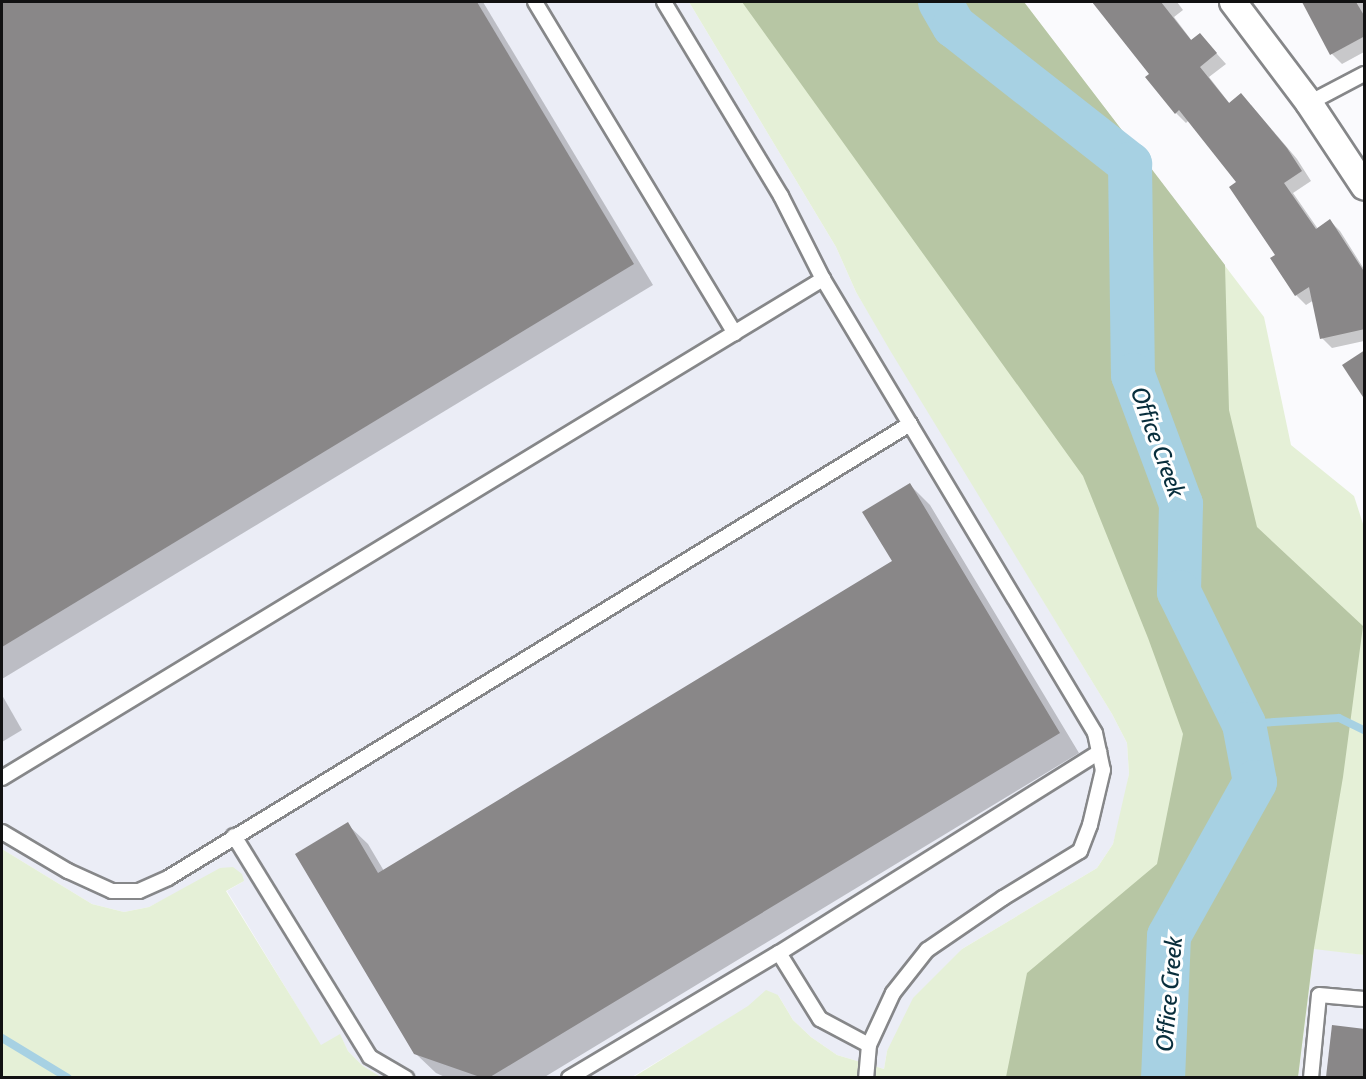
<!DOCTYPE html>
<html>
<head>
<meta charset="utf-8">
<style>
	body { margin:0 }
	#map { position:relative; width:1366px; height:1079px; overflow:hidden; background:#fafafd; font-family:Cabin,sans-serif }
	div>[style] { position:absolute }
	.built>* { inset:0; background:#ebedf6 }
	.green>* { inset:0; background:#e5f0d7 }
	.forest>* { inset:0; background:#b7c6a4 }
	.shadow>* { inset:0; background:#0003 }
	.stream>* { height:8px; margin:-4px; padding:0 4px; transform-origin:4px; border-radius:4px; background:#a7d1e3 }
	.river>* { height:44px; margin:-22px; padding:0 22px; transform-origin:22px; border-radius:22px; background:#a7d1e3 }
	.building>* { inset:0; background:#898788 }
	.roads { filter:drop-shadow(2px 0 #868789) drop-shadow(-2px 0 #868789) drop-shadow(0 2px #868789) drop-shadow(0 -2px #868789) }
	.service>* { height:14px; margin:-7px; padding:0 7px; transform-origin:7px; border-radius:7px; background:#fff }
	.minor>* { height:26px; margin:-13px; padding:0 13px; transform-origin:13px; border-radius:13px; background:#fff }
	span { translate:-50% -50%; white-space:nowrap; text-align:center; line-height:1.15; -webkit-text-stroke:6px #fff; paint-order:stroke }
	.water-label { font-size:24px; color:#082e3c; font-style:italic }
	.frame { position:absolute; inset:0; border:3px solid #111112; pointer-events:none }
</style>
</head>
<body>
<div id="map">
	<div class="built">
		<i style="clip-path:polygon(2px 2px,689px 2px,836px 247px,856px 292px,1112px 714px,1127px 743px,1129px 774px,1122px 813px,1113px 844px,1097px 868px,962px 949px,887px 1051px,884px 1069px,837px 1055px,811px 1037px,793px 1020px,778px 995px,750px 1006px,632px 1077px,381px 1077px,363px 1066px,348px 1051px,340px 1035px,321px 1046px,227px 891px,244px 881px,182px 890px,149px 907px,124px 912px,92px 904px,2px 849px)"></i>
		<i style="clip-path:polygon(1314px 948px,1364px 955px,1364px 1077px,1298px 1078px)"></i>
	</div>
	<div class="green">
		<i style="clip-path:polygon(689px 2px,1024px 2px,1264px 317px,1291px 445px,1354px 496px,1364px 527px,1364px 955px,1314px 949px,1298px 1077px,632px 1078px,748px 1006px,766px 990px,778px 995px,793px 1020px,811px 1037px,837px 1055px,884px 1069px,887px 1051px,913px 998px,962px 949px,1097px 868px,1113px 844px,1129px 774px,1127px 743px,1112px 714px,891px 352px,856px 292px,836px 247px)"></i>
		<i style="clip-path:polygon(2px 849px,92px 904px,124px 912px,149px 907px,220px 868px,233px 867px,242px 874px,244px 881px,226px 891px,321px 1045px,340px 1034px,348px 1051px,363px 1066px,381px 1077px,2px 1077px)"></i>
	</div>
	<div class="forest">
		<i style="clip-path:polygon(742px 2px,1024px 2px,1225px 265px,1229px 410px,1257px 527px,1363px 626px,1343px 777px,1314px 948px,1298px 1077px,1006px 1077px,1027px 973px,1157px 864px,1183px 734px,1148px 638px,1083px 476px)"></i>
	</div>
	<div class="shadow">
		<i style="clip-path:polygon(2px 2px,483px 2px,653px 285px,2px 679px)"></i>
		<i style="clip-path:polygon(1093px 2px,1177px 2px,1183px 10px,1174px 17px,1192px 41px,1200px 35px,1226px 64px,1209px 77px,1230px 104px,1251px 105px,1297px 159px,1311px 181px,1293px 193px,1318px 229px,1330px 221px,1340px 231px,1364px 269px,1364px 341px,1332px 348px,1322px 338px,1314px 300px,1306px 305px,1296px 295px,1239px 182px,1189px 120px,1186px 123px,1176px 113px,1151px 75px)"></i>
		<i style="clip-path:polygon(1303px 2px,1364px 2px,1364px 52px,1342px 64px,1332px 54px)"></i>
		<i style="clip-path:polygon(910px 485px,930px 505px,1079px 753px,543px 1078px,447px 1078px,436px 1073px,415px 1053px,347px 824px,368px 844px,384px 871px,894px 562px)"></i>
		<i style="clip-path:polygon(2px 695px,22px 730px,2px 742px)"></i>
		<i style="clip-path:polygon(1334px 1027px,1364px 1030px,1364px 1078px,1328px 1078px)"></i>
	</div>
	<div class="stream">
		<i style="left:1244px;top:724px;width:95px;rotate:-3.6deg"></i>
		<i style="left:1339px;top:718px;width:28px;rotate:26deg"></i>
		<i style="left:2px;top:1038px;width:77px;rotate:31.2deg"></i>
	</div>
	<div class="river">
		<i style="left:940px;top:2px;width:28px;rotate:60deg"></i>
		<i style="left:954px;top:26px;width:224px;rotate:38.1deg"></i>
		<i style="left:1130px;top:164px;width:211px;rotate:89.2deg"></i>
		<i style="left:1133px;top:375px;width:138px;rotate:69.6deg"></i>
		<i style="left:1181px;top:504px;width:88px;rotate:91.3deg"></i>
		<i style="left:1179px;top:592px;width:147px;rotate:63.8deg"></i>
		<i style="left:1244px;top:724px;width:59px;rotate:79.3deg"></i>
		<i style="left:1255px;top:782px;width:176px;rotate:119.2deg"></i>
		<i style="left:1169px;top:936px;width:142px;rotate:92.4deg"></i>
	</div>
	<div class="building">
		<i style="clip-path:polygon(2px 2px,477px 2px,634px 264px,2px 647px)"></i>
		<i style="clip-path:polygon(1092px 2px,1161px 2px,1191px 40px,1200px 33px,1217px 53px,1200px 67px,1229px 103px,1241px 93px,1287px 148px,1302px 171px,1284px 183px,1316px 229px,1330px 219px,1365px 273px,1365px 329px,1320px 339px,1309px 287px,1295px 296px,1270px 258px,1275px 255px,1229px 187px,1236px 182px,1179px 110px,1175px 114px,1145px 77px,1149px 74px)"></i>
		<i style="clip-path:polygon(1302px 2px,1356px 2px,1365px 17px,1365px 36px,1330px 55px)"></i>
		<i style="clip-path:polygon(1365px 350px,1365px 400px,1342px 365px)"></i>
		<i style="clip-path:polygon(910px 483px,1060px 733px,490px 1077px,480px 1077px,414px 1054px,295px 854px,348px 822px,378px 873px,892px 561px,862px 512px)"></i>
		<i style="clip-path:polygon(1332px 1025px,1365px 1029px,1365px 1077px,1326px 1077px)"></i>
	</div>
	<div class="roads">
		<div class="service">
			<i style="left:535px;top:2px;width:387px;rotate:58.9deg"></i>
			<i style="left:664px;top:2px;width:227px;rotate:58.9deg"></i>
			<i style="left:781px;top:196px;width:93px;rotate:63.2deg"></i>
			<i style="left:1309px;top:103px;width:62px;rotate:-27.8deg"></i>
			<i style="left:2px;top:778px;width:961px;rotate:-31.29deg"></i>
			<i style="left:823px;top:279px;width:529px;rotate:59.07deg"></i>
			<i style="left:1095px;top:733px;width:38px;rotate:78deg"></i>
			<i style="left:1103px;top:770px;width:57px;rotate:103.3deg"></i>
			<i style="left:1090px;top:825px;width:28px;rotate:111deg"></i>
			<i style="left:1080px;top:851px;width:90px;rotate:148.6deg"></i>
			<i style="left:1003px;top:898px;width:92px;rotate:145.6deg"></i>
			<i style="left:927px;top:950px;width:55px;rotate:128.3deg"></i>
			<i style="left:893px;top:993px;width:57px;rotate:114.8deg"></i>
			<i style="left:869px;top:1045px;width:33px;rotate:95deg"></i>
			<i style="left:2px;top:832px;width:77px;rotate:30.6deg"></i>
			<i style="left:68px;top:871px;width:48px;rotate:24.4deg"></i>
			<i style="left:112px;top:891px;width:27px"></i>
			<i style="left:139px;top:891px;width:32px;rotate:-24deg"></i>
			<i style="left:168px;top:878px;width:870px;rotate:-31.46deg"></i>
			<i style="left:234px;top:836px;width:259px;rotate:58.4deg"></i>
			<i style="left:370px;top:1057px;width:42px;rotate:30.3deg"></i>
			<i style="left:779px;top:953px;width:78px;rotate:58.2deg"></i>
			<i style="left:820px;top:1019px;width:55px;rotate:28deg"></i>
			<i style="left:569px;top:1078px;width:244px;rotate:-30.8deg"></i>
			<i style="left:779px;top:953px;width:378px;rotate:-32.1deg"></i>
			<i style="left:1311px;top:1078px;width:83px;rotate:-84.5deg"></i>
			<i style="left:1319px;top:995px;width:45px;rotate:5.1deg"></i>
		</div>
		<div class="minor">
			<i style="left:1233px;top:2px;width:126px;rotate:53deg"></i>
			<i style="left:1309px;top:103px;width:100px;rotate:56.5deg"></i>
		</div>
	</div>
	<div class="water-label">
		<span style="left:1158px;top:442px;rotate:70deg">Office Creek</span>
		<span style="left:1169px;top:994px;rotate:-85deg">Office Creek</span>
	</div>
	<div class="frame"></div>
</div>
</body>
</html>
